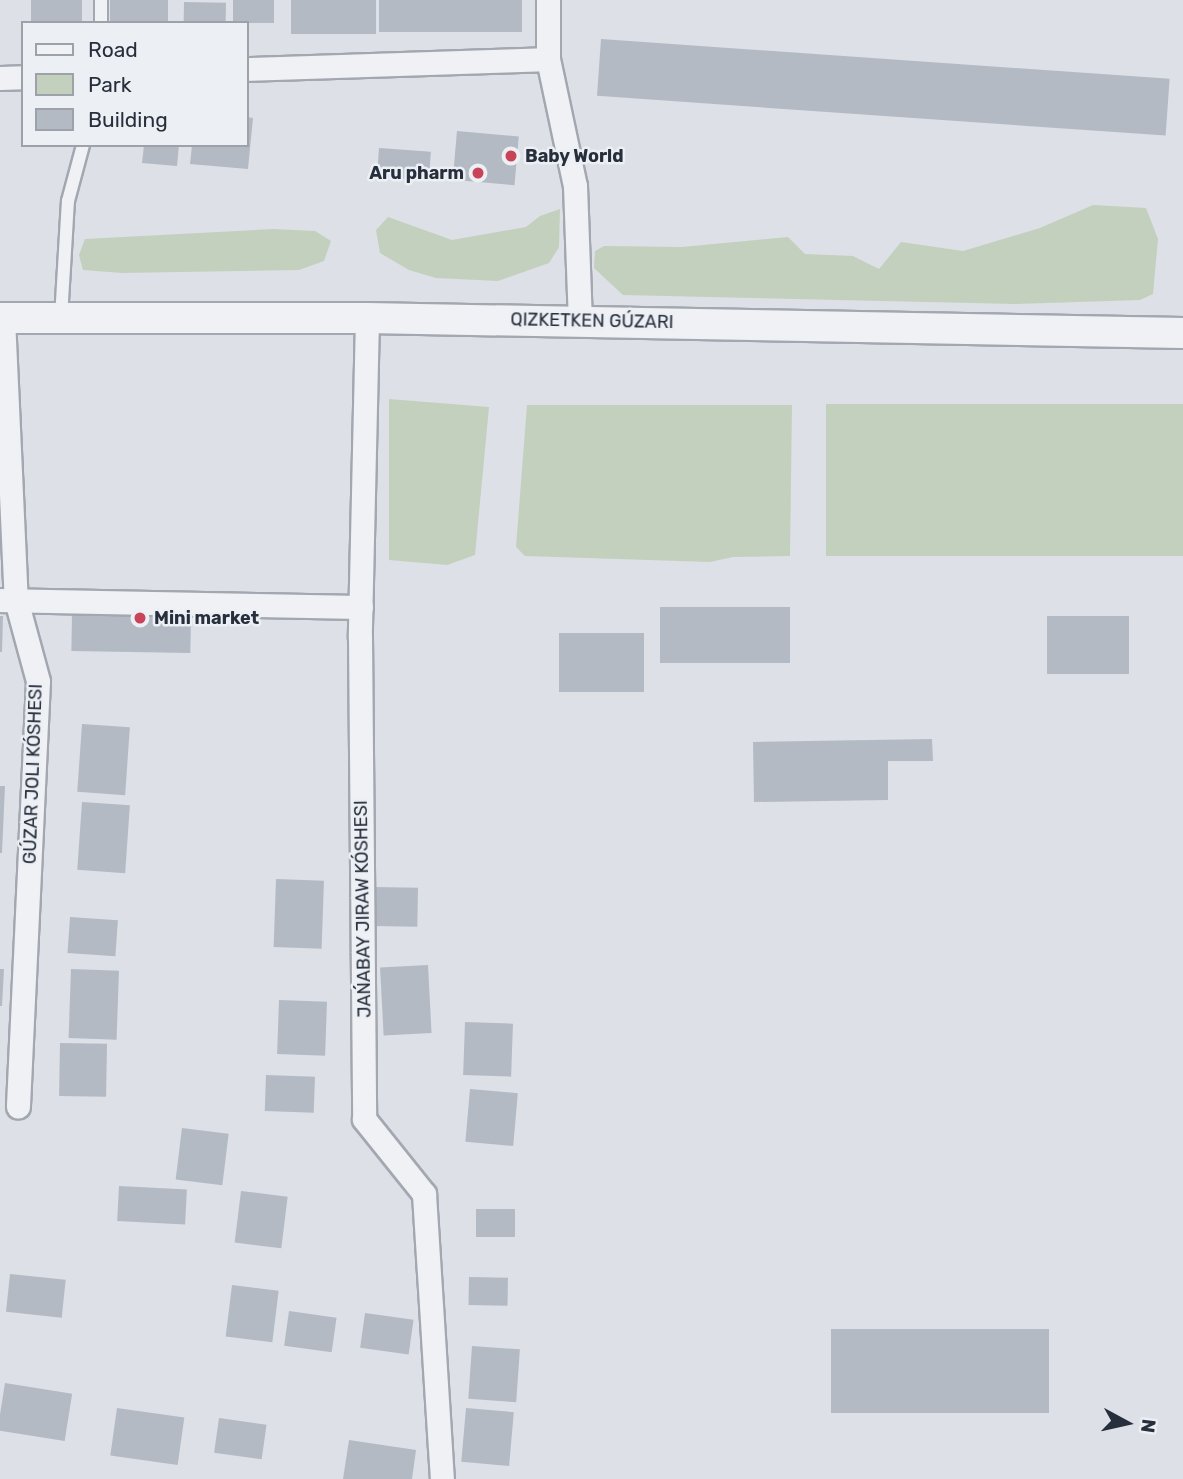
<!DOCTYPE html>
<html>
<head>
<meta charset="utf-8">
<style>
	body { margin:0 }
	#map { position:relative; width:1183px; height:1479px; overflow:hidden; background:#dde0e6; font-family:Rubik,sans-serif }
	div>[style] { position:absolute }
	.green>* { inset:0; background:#c3d0be; transform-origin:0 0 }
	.building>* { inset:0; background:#b4bac3; transform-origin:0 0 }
	.roads { filter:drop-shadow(2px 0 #a3a7b0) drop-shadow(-2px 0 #a3a7b0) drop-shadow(0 2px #a3a7b0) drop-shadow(0 -2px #a3a7b0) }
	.service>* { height:12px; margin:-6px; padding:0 6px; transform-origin:6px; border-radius:6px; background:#eff1f5 }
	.minor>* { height:23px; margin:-11.5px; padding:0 11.5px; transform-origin:11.5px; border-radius:11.5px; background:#eff1f5 }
	.tertiary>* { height:30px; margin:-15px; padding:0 15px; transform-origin:15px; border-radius:15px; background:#eff1f5 }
	.dots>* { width:19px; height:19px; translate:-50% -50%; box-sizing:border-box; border:4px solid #eceff4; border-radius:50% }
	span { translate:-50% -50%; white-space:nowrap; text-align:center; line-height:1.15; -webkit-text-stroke:5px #eceff4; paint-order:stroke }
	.poi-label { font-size:18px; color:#272f3c; font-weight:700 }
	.left { translate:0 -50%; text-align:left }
	.right { translate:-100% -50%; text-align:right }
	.street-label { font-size:18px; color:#272f3c }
	.legend { position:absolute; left:21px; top:21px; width:228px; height:126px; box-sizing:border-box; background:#eceff4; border:2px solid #9da2aa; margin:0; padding:9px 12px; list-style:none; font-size:21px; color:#272f3c }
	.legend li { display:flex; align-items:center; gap:14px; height:35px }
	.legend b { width:35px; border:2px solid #9da2aa }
	.north { position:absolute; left:1092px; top:1388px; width:70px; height:70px; -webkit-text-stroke:5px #eceff4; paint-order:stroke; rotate:98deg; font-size:19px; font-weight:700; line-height:28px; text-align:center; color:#272f3c }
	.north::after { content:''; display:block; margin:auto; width:24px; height:32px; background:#272f3c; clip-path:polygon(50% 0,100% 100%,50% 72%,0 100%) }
</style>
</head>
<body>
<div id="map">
	<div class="green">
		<i style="clip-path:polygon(1093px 205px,1146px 208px,1158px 239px,1153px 294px,1140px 300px,1015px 304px,623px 295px,594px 268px,595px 251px,604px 246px,682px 247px,788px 237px,805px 254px,853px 256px,879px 269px,901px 242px,963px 251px,1040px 228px)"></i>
		<i style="clip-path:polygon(560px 209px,559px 247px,549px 263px,498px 281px,436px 278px,409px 270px,380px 253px,376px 230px,388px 217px,452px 240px,526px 227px,540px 216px)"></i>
		<i style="clip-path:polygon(273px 229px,315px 231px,331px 241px,324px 261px,299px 270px,122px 273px,83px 270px,79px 255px,85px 239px)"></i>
		<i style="clip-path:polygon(389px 399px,489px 407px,475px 555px,447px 565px,389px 560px)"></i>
		<i style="left:826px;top:404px;width:357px;height:152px"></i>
		<i style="clip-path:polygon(527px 405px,792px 405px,790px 556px,733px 557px,710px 562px,525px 556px,516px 547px)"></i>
	</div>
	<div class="building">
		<i style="left:31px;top:0;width:51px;height:23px"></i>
		<i style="left:110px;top:0;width:58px;height:23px"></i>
		<i style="left:233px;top:0;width:41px;height:23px"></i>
		<i style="left:291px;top:0;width:85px;height:34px"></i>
		<i style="left:379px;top:0;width:143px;height:32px"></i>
		<i style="left:184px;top:2px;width:42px;height:21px;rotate:1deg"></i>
		<i style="left:601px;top:39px;width:570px;height:57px;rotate:4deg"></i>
		<i style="clip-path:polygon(247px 117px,253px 118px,248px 169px,190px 164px,192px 145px,247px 145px)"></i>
		<i style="left:457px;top:131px;width:62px;height:49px;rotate:5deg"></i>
		<i style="clip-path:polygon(144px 145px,179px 145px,177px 166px,142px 163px)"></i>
		<i style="left:379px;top:148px;width:52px;height:29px;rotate:4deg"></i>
		<i style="left:790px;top:607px;width:56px;height:130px;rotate:90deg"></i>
		<i style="left:72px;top:615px;width:119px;height:36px;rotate:1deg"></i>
		<i style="clip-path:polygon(0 616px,3px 616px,2px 652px,0 652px)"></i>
		<i style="left:1047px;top:616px;width:82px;height:58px"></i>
		<i style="left:559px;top:633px;width:85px;height:59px"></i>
		<i style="left:82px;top:724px;width:48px;height:68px;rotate:4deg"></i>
		<i style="clip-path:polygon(932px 739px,933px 761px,888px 761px,888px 800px,754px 802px,753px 742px)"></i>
		<i style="clip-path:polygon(0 786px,5px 786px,2px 853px,0 853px)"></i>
		<i style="left:82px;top:802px;width:48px;height:68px;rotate:4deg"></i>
		<i style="left:276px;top:879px;width:48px;height:68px;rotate:2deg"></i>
		<i style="left:374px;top:887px;width:44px;height:39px;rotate:1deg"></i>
		<i style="left:70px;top:917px;width:48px;height:36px;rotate:4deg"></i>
		<i style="left:428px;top:965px;width:68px;height:48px;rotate:87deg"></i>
		<i style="clip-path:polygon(0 969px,4px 969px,2px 1006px,0 1006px)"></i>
		<i style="left:71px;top:969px;width:48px;height:69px;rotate:2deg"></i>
		<i style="left:279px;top:1000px;width:48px;height:54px;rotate:2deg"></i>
		<i style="left:465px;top:1022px;width:48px;height:53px;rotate:2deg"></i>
		<i style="left:60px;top:1043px;width:47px;height:53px;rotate:1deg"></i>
		<i style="left:266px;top:1075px;width:49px;height:36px;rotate:2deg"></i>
		<i style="left:470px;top:1089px;width:48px;height:53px;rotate:5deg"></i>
		<i style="left:182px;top:1128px;width:47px;height:52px;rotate:7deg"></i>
		<i style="left:119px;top:1186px;width:68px;height:35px;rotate:3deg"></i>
		<i style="left:241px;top:1191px;width:47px;height:52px;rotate:7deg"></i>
		<i style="left:476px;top:1209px;width:39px;height:28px"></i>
		<i style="left:10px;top:1274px;width:56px;height:38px;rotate:6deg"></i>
		<i style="left:469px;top:1277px;width:39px;height:28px;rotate:1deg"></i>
		<i style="left:232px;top:1285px;width:47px;height:52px;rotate:7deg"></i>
		<i style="left:289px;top:1311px;width:48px;height:35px;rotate:8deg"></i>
		<i style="left:365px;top:1313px;width:49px;height:35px;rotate:8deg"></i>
		<i style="left:831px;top:1329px;width:218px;height:84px"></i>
		<i style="left:472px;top:1346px;width:48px;height:53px;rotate:4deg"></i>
		<i style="left:5px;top:1383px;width:68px;height:48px;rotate:9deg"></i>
		<i style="left:117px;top:1408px;width:68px;height:48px;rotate:8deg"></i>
		<i style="left:466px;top:1408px;width:48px;height:54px;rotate:5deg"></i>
		<i style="left:219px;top:1418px;width:48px;height:35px;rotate:8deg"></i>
		<i style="clip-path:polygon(349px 1440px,416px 1450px,412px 1479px,343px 1479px)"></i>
	</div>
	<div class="roads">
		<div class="service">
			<i style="left:101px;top:23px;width:23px;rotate:-90deg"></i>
			<i style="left:61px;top:318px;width:117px;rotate:-86.6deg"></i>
			<i style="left:68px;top:201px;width:58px;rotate:-75deg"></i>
		</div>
		<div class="minor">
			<i style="left:548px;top:0;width:59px;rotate:90deg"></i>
			<i style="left:548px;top:59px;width:130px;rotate:78deg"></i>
			<i style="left:575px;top:186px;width:135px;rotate:87.9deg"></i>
			<i style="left:247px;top:69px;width:301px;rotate:-1.9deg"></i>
			<i style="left:0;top:78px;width:23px;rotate:-2deg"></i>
			<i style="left:3px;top:318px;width:282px;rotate:87.4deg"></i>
			<i style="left:16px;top:600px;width:84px;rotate:74.8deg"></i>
			<i style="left:38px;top:681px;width:426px;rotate:92.7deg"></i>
			<i style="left:367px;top:318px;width:319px;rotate:91.3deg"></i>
			<i style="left:360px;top:637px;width:482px;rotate:89.5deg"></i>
			<i style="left:364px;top:1119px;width:96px;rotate:51.3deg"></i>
			<i style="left:424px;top:1194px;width:286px;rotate:86.4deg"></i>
			<i style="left:0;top:600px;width:361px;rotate:1.1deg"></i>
		</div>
		<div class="tertiary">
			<i style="left:0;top:318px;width:367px"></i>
			<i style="left:367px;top:318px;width:816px;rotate:1.05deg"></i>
		</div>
	</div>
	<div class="dots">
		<i style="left:511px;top:156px;background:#c94459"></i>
		<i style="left:478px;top:173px;background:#c94459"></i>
		<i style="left:140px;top:618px;background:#c94459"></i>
	</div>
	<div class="poi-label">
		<span class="left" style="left:525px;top:156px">Baby World</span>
		<span class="right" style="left:464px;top:173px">Aru pharm</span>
		<span class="left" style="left:154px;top:618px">Mini market</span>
	</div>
	<div class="street-label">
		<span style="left:592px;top:321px;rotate:1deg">QIZKETKEN GÚZARI</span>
		<span style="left:33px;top:774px;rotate:-88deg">GÚZAR JOLI KÓSHESI</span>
		<span style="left:363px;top:909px;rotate:-91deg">JAŃABAY JIRAW KÓSHESI</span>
	</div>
	<ul class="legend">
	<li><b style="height:9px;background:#eff1f5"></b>Road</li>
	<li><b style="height:19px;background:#c3d0be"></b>Park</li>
	<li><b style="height:19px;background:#b4bac3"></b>Building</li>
	</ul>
	<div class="north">N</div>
</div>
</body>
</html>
